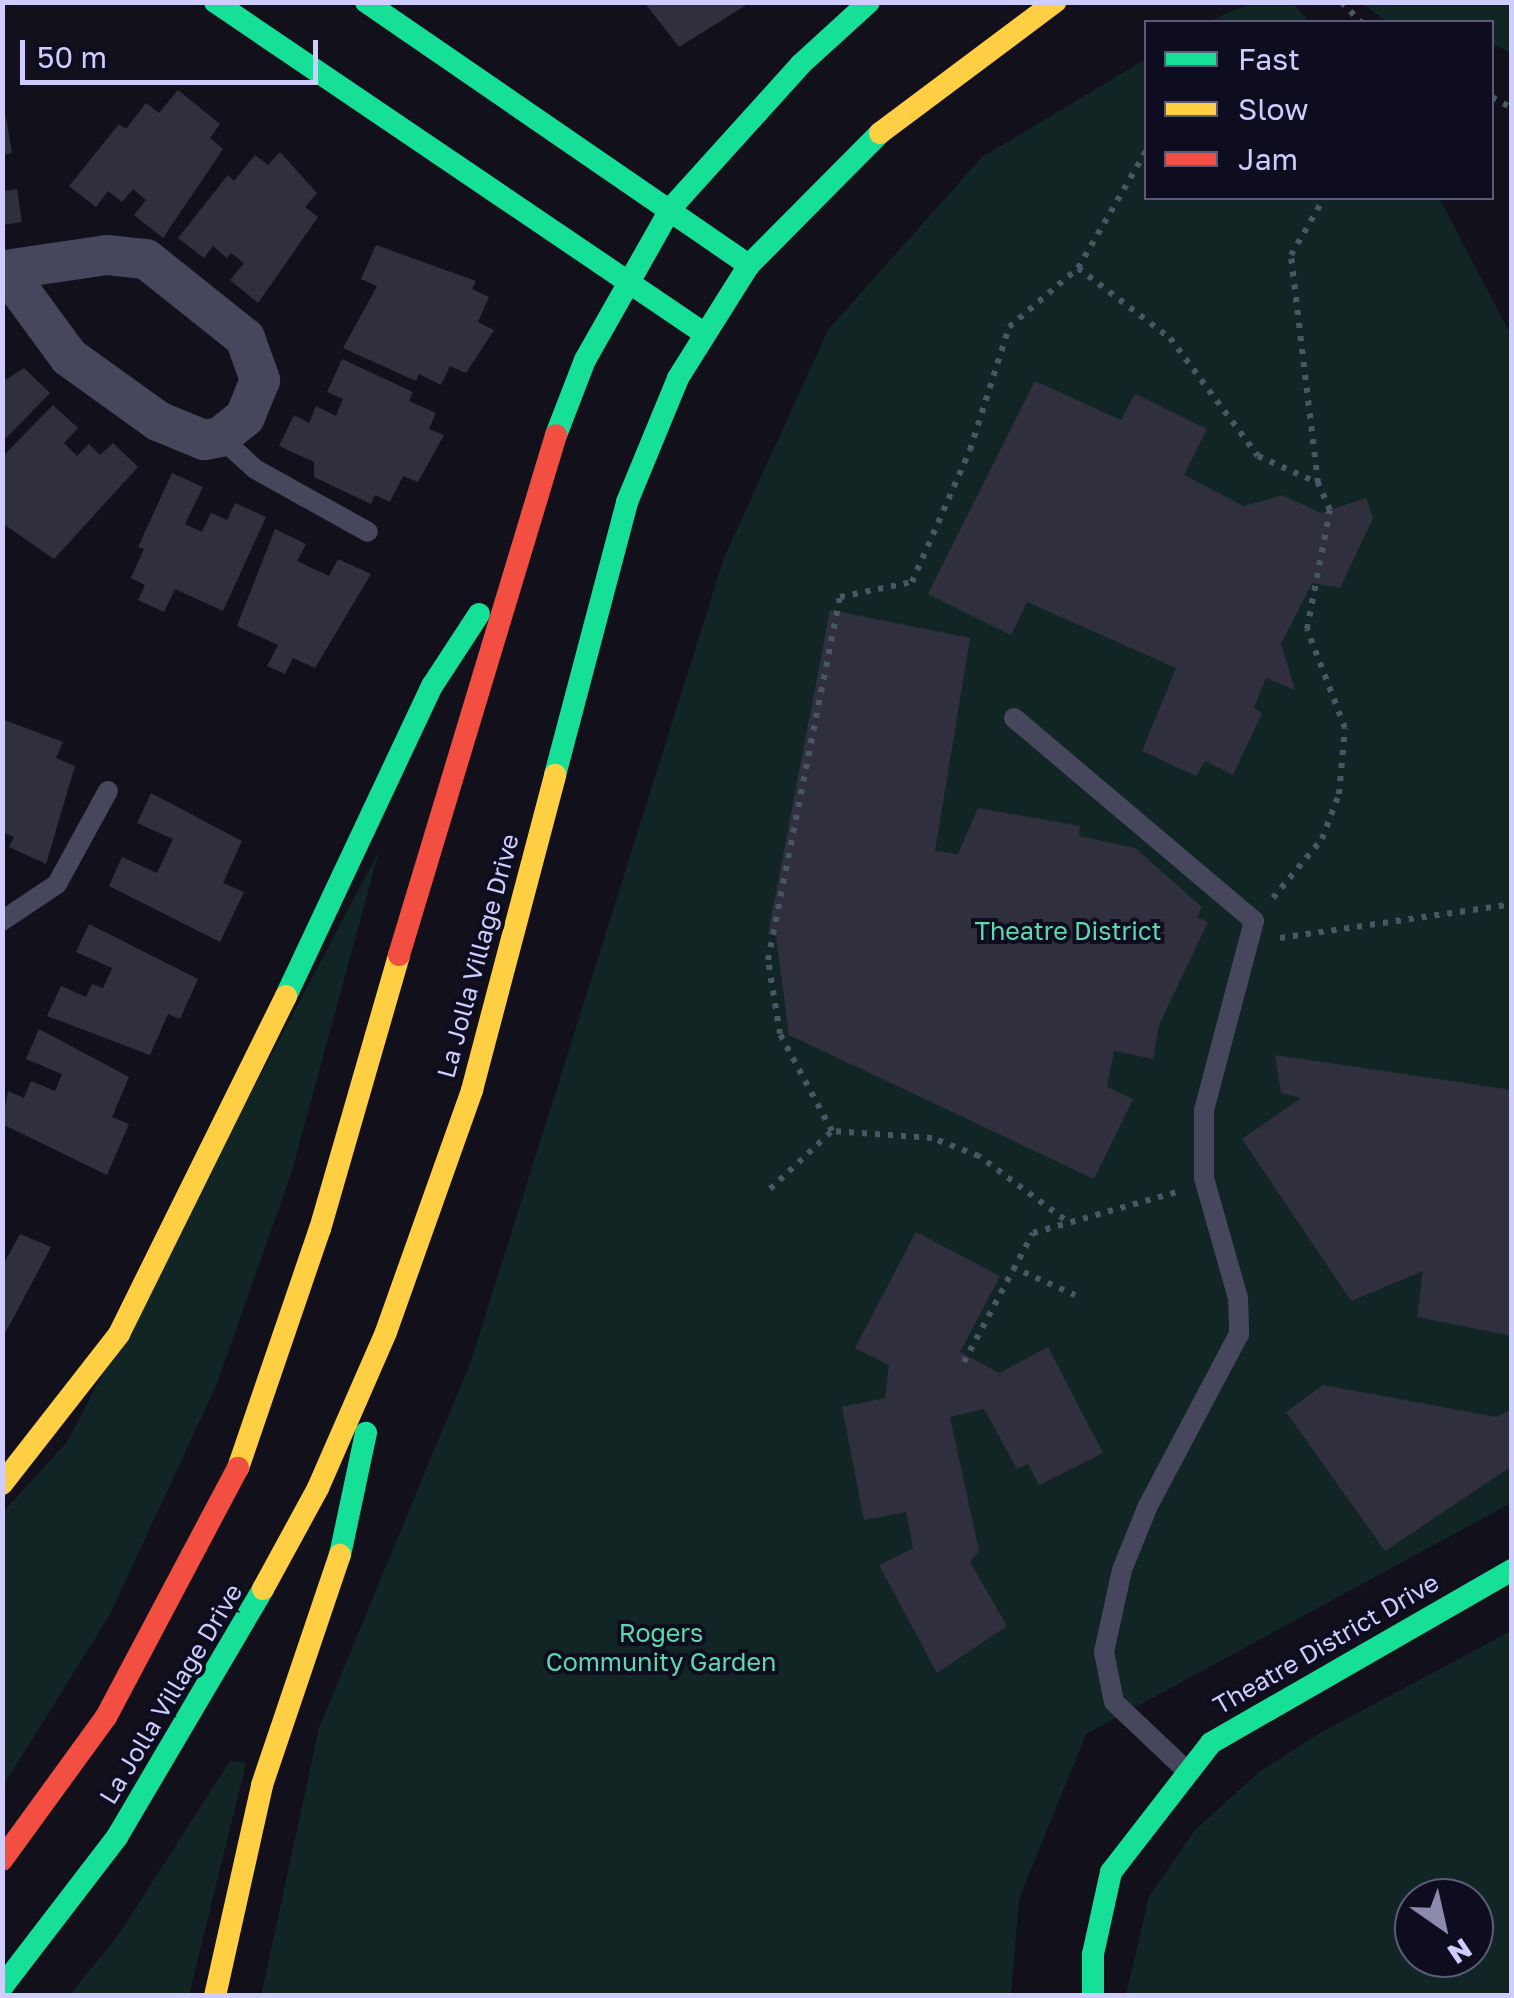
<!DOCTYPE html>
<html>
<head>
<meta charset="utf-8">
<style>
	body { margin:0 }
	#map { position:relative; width:1514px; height:1998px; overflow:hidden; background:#12111b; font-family:"Golos Text",sans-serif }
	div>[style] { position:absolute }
	.green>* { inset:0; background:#112524 }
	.building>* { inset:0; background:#302f3d }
	.path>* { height:6px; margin-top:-3px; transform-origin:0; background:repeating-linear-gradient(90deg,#485761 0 5px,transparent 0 13px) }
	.lane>* { height:20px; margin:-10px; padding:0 10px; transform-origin:10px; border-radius:10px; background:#46475c }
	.street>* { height:40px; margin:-20px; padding:0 20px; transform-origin:20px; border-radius:20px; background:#46475c }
	.fast>* { height:22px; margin:-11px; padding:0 11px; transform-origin:11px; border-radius:11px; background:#16e098 }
	.slow>* { height:22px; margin:-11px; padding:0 11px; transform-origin:11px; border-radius:11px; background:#ffcf43 }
	.jam>* { height:22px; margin:-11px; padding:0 11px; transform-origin:11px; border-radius:11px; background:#f24e42 }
	span { translate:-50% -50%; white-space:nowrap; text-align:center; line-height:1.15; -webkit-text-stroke:8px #0e0d1f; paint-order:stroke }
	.park-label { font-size:25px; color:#5dd9ad }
	.street-label { font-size:25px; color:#cecdfd }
	.frame { position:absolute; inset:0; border:5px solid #cecdfd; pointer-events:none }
	.legend { position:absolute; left:1144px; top:20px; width:350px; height:180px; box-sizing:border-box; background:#0e0d1f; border:2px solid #5b5a78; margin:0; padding:12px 18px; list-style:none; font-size:30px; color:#cecdfd }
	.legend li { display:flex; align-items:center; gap:20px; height:50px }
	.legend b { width:50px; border:2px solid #5b5a78 }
	.north { position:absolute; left:1394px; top:1878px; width:100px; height:100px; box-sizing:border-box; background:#0e0d1f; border:2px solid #5b5a78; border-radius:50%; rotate:146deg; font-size:28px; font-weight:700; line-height:40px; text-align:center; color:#cecdfd }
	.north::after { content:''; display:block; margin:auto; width:35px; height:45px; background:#8c8bae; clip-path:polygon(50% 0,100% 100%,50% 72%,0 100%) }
	.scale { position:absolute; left:20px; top:40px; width:298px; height:45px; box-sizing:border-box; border:5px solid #cecdfd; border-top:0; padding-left:12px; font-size:30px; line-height:35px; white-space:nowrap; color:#cecdfd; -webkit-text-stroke:8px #0e0d1f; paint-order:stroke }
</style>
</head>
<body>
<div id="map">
	<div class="green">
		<i style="clip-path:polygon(1254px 2px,1293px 3px,1309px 22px,1207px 22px)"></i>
		<i style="clip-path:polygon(1362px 3px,1511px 3px,1511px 53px,1492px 44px,1492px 22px,1387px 22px)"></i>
		<i style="clip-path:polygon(1146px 59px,1146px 198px,1439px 198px,1511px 335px,1511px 1503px,1086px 1734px,1019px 1899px,1011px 1995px,261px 1996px,319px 1728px,471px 1361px,724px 558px,828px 330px,982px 157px)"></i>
		<i style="clip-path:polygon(379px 851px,291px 1174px,216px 1386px,109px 1616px,3px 1786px,3px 1512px,67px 1442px)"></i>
		<i style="clip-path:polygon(evenodd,1511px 1631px,1511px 1995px,1126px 1995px,1149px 1897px,1194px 1831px,1259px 1772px,1320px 1733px,1511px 1631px,1474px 1898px,1474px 1958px,1414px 1958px,1414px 1898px,1474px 1898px)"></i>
		<i style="clip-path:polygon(230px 1761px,246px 1763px,189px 1995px,69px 1996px,119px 1934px)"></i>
	</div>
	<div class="building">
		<i style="clip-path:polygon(644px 2px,751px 2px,679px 47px)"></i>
		<i style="clip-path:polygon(178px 90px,220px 124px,210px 138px,223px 149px,163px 238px,134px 215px,146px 200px,133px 189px,122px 202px,108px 191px,96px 207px,69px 186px,119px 124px,126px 129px,146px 103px,159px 113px)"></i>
		<i style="clip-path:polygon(6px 117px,12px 153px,2px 155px,2px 118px)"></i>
		<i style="clip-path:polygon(280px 152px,317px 193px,305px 207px,318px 217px,258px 303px,230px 280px,244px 263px,231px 253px,227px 258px,213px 246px,204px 258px,178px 238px,228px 175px,234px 181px,255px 155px,268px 165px)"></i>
		<i style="clip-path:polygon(17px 189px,22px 222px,3px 225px,3px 191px)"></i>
		<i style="clip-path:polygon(376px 245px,476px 281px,472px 289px,489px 297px,478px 322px,494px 330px,466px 373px,450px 366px,441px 385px,419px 374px,416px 381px,343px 348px,377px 286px,361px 279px)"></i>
		<i style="clip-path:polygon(342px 359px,413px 392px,409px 401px,436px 413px,429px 429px,444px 435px,418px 482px,403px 476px,390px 502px,375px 495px,371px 504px,314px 477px,314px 462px,279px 446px,294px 415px,309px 423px,316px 406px,336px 416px,343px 399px,327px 392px)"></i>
		<i style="clip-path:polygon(24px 368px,50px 393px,2px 442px,2px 382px)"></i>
		<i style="clip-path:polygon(1035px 381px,1121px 420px,1135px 394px,1207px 429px,1184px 475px,1244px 506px,1282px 495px,1321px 513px,1366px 498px,1373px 518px,1340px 588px,1312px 583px,1281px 644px,1295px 690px,1266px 678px,1254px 708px,1262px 713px,1233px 775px,1205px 761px,1196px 776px,1142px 751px,1176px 668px,1027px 602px,1011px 635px,928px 594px)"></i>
		<i style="clip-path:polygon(53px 405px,78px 428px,64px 443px,77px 456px,89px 444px,100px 455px,113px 443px,138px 467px,54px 559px,2px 523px,2px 457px)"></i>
		<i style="clip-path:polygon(172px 473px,203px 487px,185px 524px,202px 532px,211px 513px,227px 520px,235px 503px,266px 517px,223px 611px,175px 589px,164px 612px,138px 600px,145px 585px,131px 578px,144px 549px,138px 547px)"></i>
		<i style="clip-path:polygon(275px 529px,306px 544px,297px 561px,329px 576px,338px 559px,371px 574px,315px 668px,293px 658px,285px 674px,267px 666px,278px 645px,237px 626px)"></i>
		<i style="clip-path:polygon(830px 610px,970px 638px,935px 851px,958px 854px,978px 808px,1080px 826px,1079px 836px,1135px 848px,1202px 907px,1197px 917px,1208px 922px,1159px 1025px,1153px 1059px,1114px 1051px,1107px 1087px,1133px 1099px,1094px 1179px,789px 1035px,776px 936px,768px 934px)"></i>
		<i style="clip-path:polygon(2px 719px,63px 742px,56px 758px,75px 766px,46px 864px,9px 847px,14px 837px,2px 832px)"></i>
		<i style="clip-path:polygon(151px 793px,242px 841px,223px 883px,244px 892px,220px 942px,109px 886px,122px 857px,157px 873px,173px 839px,137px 823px)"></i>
		<i style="clip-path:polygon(89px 924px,198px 979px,180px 1019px,168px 1014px,150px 1055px,47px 1016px,61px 986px,86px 997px,92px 984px,103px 988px,112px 968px,76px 952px)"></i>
		<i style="clip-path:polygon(39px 1029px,129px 1077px,112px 1117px,129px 1124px,107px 1175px,2px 1124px,8px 1091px,24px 1098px,31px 1081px,55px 1091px,62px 1074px,26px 1059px)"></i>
		<i style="clip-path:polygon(1275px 1055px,1512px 1090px,1512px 1336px,1417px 1317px,1423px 1271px,1351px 1301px,1242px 1139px,1301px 1098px,1281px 1093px)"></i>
		<i style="clip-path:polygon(916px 1232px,1000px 1276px,960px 1352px,999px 1373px,1048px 1347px,1103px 1453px,1039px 1485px,1028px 1464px,1017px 1469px,984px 1409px,950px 1417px,979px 1551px,970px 1562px,1007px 1626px,937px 1673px,879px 1565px,913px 1548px,906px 1512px,864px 1520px,842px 1407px,885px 1398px,889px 1365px,855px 1348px)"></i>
		<i style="clip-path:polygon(20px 1234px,51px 1247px,2px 1339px,2px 1267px)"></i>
		<i style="clip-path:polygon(1323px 1385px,1497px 1417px,1512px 1409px,1512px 1466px,1385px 1551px,1286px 1412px)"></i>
	</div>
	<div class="path">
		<i style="left:1341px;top:2px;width:28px;rotate:45deg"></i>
		<i style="left:1492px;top:97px;width:23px;rotate:29deg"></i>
		<i style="left:1078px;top:268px;width:135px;rotate:-59.8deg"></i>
		<i style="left:1273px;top:898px;width:77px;rotate:-50.3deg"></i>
		<i style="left:1322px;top:839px;width:48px;rotate:-69.3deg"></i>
		<i style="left:1339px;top:794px;width:66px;rotate:-84.8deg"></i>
		<i style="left:1345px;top:728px;width:106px;rotate:-111deg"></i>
		<i style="left:1307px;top:629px;width:121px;rotate:-79.1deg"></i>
		<i style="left:1330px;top:510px;width:30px;rotate:-114deg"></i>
		<i style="left:1318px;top:483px;width:230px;rotate:-96.8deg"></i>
		<i style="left:1291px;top:255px;width:66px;rotate:-59.9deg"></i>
		<i style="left:1280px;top:938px;width:234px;rotate:-8.3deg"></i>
		<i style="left:770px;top:1189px;width:85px;rotate:-43.1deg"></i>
		<i style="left:1064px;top:1219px;width:106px;rotate:-143.5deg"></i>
		<i style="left:979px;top:1156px;width:50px;rotate:-159deg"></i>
		<i style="left:932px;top:1138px;width:100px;rotate:-176deg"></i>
		<i style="left:832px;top:1131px;width:110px;rotate:-118.2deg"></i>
		<i style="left:780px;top:1034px;width:75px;rotate:-99.2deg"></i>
		<i style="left:768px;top:960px;width:370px;rotate:-78.8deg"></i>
		<i style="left:840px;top:597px;width:74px;rotate:-11.8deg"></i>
		<i style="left:912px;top:582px;width:144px;rotate:-66.3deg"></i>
		<i style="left:970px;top:450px;width:129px;rotate:-72.4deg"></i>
		<i style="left:1009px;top:327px;width:91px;rotate:-40.5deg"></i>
		<i style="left:1078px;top:268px;width:116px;rotate:37.3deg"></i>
		<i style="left:1170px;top:338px;width:147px;rotate:53.3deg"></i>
		<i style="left:1258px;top:456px;width:66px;rotate:24.2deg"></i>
		<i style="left:1012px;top:1267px;width:69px;rotate:24deg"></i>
		<i style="left:964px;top:1362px;width:146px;rotate:-61.9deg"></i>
		<i style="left:1033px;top:1233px;width:150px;rotate:-15.9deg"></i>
	</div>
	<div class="lane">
		<i style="left:220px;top:437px;width:47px;rotate:42.4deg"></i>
		<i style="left:255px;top:469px;width:129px;rotate:29.1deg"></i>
		<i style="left:1014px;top:718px;width:314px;rotate:40.2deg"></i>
		<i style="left:1254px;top:921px;width:196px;rotate:104.8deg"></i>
		<i style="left:1204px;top:1110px;width:68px;rotate:90deg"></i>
		<i style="left:1204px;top:1178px;width:125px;rotate:74.2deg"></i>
		<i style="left:1238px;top:1298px;width:36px;rotate:88deg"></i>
		<i style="left:1239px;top:1334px;width:197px;rotate:117.9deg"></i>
		<i style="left:1147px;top:1508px;width:67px;rotate:112deg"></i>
		<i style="left:1122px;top:1570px;width:84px;rotate:102.4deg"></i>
		<i style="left:1104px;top:1652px;width:51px;rotate:78.7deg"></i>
		<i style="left:1114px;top:1702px;width:99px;rotate:43.4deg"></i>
		<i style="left:2px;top:921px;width:66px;rotate:-33.9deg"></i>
		<i style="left:57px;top:884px;width:106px;rotate:-61.3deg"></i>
	</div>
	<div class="street">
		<i style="left:107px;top:255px;width:39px;rotate:6deg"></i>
		<i style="left:146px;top:259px;width:127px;rotate:38.6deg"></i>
		<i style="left:245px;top:338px;width:45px;rotate:70.3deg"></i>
		<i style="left:260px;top:380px;width:40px;rotate:112deg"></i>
		<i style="left:245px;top:417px;width:32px;rotate:141deg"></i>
		<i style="left:220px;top:437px;width:16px;rotate:169deg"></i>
		<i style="left:204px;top:440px;width:50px;rotate:-157.6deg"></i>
		<i style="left:158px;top:421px;width:110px;rotate:-144.3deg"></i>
		<i style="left:69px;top:357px;width:108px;rotate:-126.3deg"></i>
		<i style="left:5px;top:270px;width:103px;rotate:-8.4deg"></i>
	</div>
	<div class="fast">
		<i style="left:215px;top:2px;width:592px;rotate:34.12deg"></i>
		<i style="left:366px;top:2px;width:465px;rotate:34.5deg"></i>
		<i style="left:556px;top:435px;width:80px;rotate:-68.9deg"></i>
		<i style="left:585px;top:360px;width:175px;rotate:-60.5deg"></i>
		<i style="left:671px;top:208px;width:193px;rotate:-47.9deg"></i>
		<i style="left:800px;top:65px;width:93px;rotate:-42.4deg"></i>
		<i style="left:555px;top:775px;width:282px;rotate:-75.2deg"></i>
		<i style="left:627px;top:502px;width:134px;rotate:-67.6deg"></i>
		<i style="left:678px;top:378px;width:133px;rotate:-57.9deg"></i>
		<i style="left:749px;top:265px;width:186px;rotate:-45.2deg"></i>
		<i style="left:286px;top:996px;width:343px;rotate:-64.8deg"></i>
		<i style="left:432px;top:686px;width:86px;rotate:-56.9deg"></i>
		<i style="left:340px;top:1555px;width:125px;rotate:-78deg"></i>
		<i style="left:2px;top:1987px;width:189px;rotate:-52.5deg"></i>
		<i style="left:117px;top:1837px;width:288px;rotate:-59.5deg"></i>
		<i style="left:1093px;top:1996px;width:42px;rotate:-90deg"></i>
		<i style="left:1093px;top:1954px;width:84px;rotate:-77.6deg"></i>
		<i style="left:1111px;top:1872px;width:163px;rotate:-52.2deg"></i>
		<i style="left:1211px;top:1743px;width:347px;rotate:-29.9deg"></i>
	</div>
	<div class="slow">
		<i style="left:880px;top:133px;width:219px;rotate:-36.8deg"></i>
		<i style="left:238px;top:1468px;width:253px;rotate:-71.1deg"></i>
		<i style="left:320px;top:1229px;width:285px;rotate:-73.9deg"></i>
		<i style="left:2px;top:1484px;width:190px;rotate:-52deg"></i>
		<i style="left:119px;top:1334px;width:377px;rotate:-63.7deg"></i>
		<i style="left:263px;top:1589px;width:115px;rotate:-61.4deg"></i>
		<i style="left:318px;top:1488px;width:170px;rotate:-66.4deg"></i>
		<i style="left:386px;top:1332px;width:257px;rotate:-70.4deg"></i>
		<i style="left:472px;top:1090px;width:326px;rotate:-75.2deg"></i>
		<i style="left:215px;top:1996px;width:216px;rotate:-77.4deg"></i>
		<i style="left:262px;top:1785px;width:243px;rotate:-71.3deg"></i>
	</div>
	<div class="jam">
		<i style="left:399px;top:955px;width:543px;rotate:-73.2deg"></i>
		<i style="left:2px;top:1860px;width:177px;rotate:-54deg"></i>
		<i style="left:106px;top:1717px;width:282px;rotate:-62.1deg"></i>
	</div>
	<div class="park-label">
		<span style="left:1068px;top:931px">Theatre District</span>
		<span style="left:661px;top:1648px">Rogers<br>Community Garden</span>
	</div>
	<div class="street-label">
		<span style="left:478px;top:956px;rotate:-75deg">La Jolla Village Drive</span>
		<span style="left:1326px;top:1644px;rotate:-30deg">Theatre District Drive</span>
		<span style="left:171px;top:1694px;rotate:-59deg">La Jolla Village Drive</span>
	</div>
	<div class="frame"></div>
	<ul class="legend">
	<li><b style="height:12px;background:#16e098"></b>Fast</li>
	<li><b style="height:12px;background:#ffcf43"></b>Slow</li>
	<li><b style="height:12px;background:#f24e42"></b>Jam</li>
	</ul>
	<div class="north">N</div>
	<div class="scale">50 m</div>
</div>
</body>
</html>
